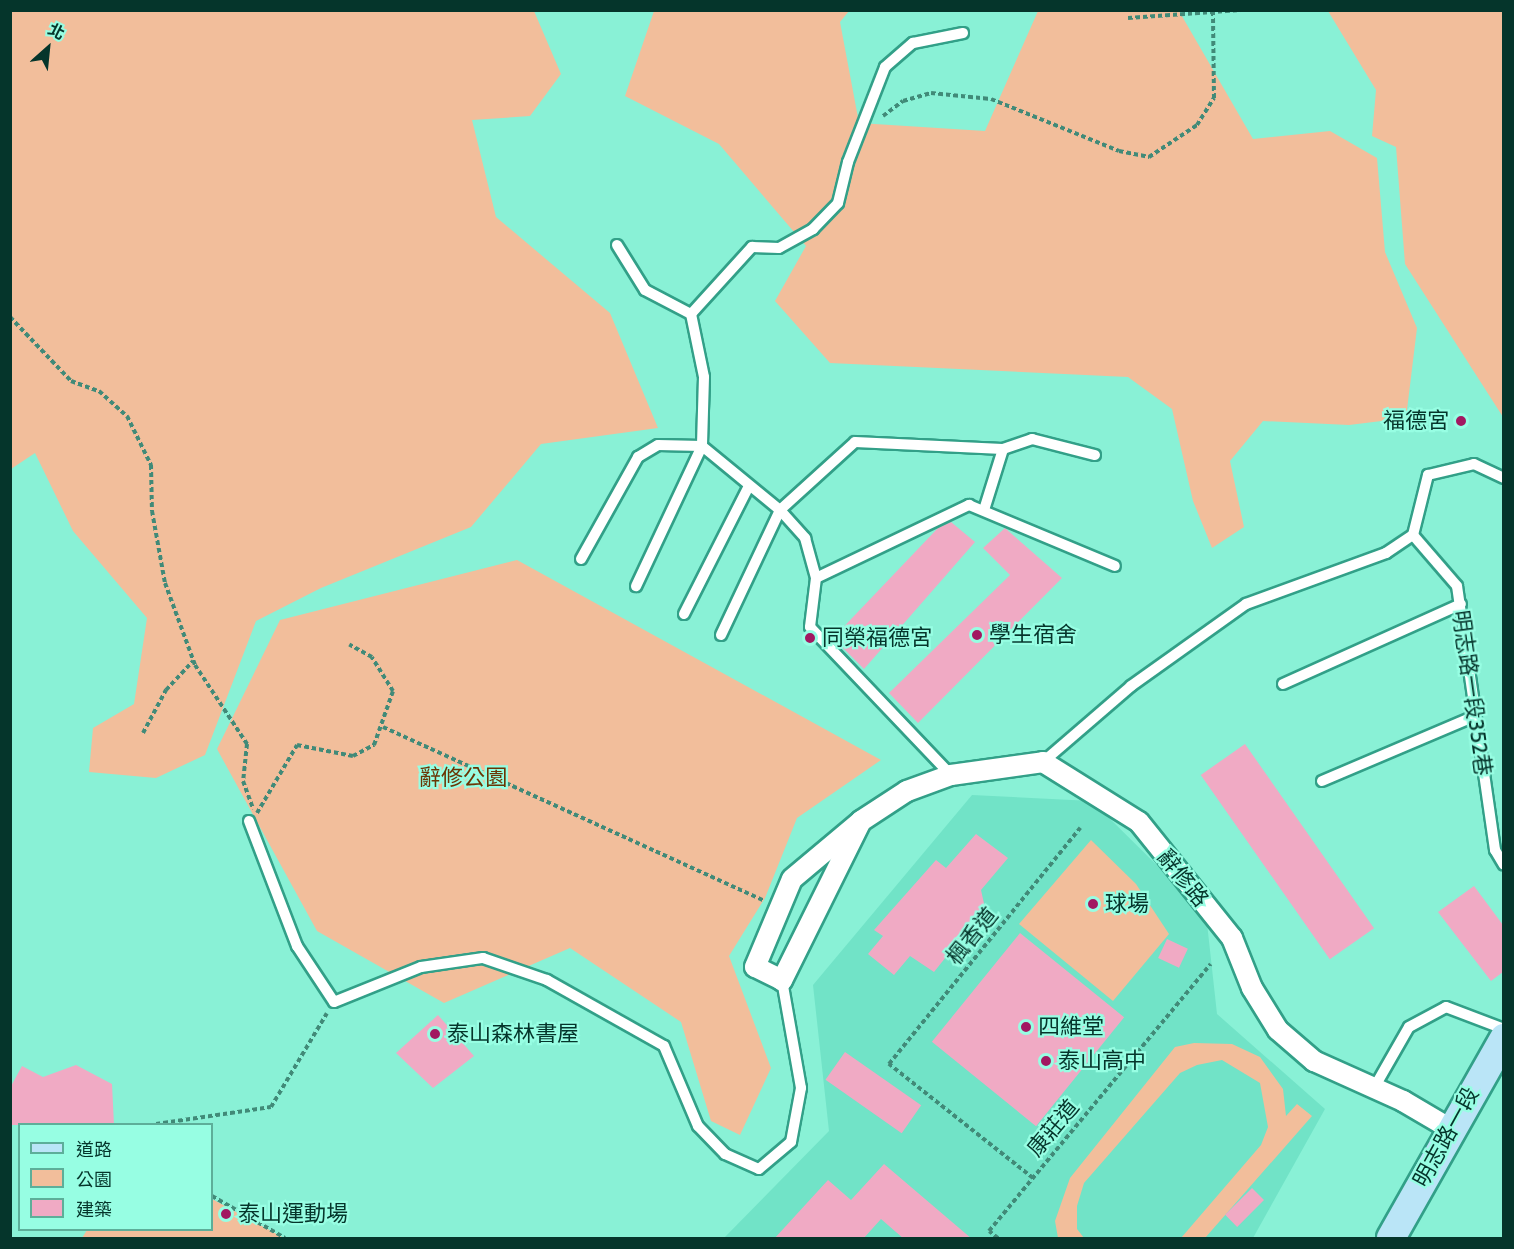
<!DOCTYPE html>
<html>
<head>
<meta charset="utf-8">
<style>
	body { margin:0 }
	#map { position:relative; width:1514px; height:1249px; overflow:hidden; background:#89f1d6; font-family:Cabin,"Noto Sans TC",sans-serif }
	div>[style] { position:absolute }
	.built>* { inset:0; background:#71e3c7 }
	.green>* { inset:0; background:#f2be9b }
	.building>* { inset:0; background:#f0aac4; transform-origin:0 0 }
	.path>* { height:4px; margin-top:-2px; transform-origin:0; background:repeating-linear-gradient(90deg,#418a78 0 4.5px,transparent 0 7.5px) }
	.roads { filter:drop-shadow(2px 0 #32a088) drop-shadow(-2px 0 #32a088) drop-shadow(0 2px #32a088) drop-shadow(0 -2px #32a088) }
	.lane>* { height:10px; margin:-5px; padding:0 5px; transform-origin:5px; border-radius:5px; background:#fff }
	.street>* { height:20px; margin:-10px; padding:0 10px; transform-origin:10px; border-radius:10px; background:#fff }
	.secondary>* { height:28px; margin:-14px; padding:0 14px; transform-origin:14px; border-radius:14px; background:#bae5f7 }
	.dots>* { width:16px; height:16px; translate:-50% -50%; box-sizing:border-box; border:3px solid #97fee3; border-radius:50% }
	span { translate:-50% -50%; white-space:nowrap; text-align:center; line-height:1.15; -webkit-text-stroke:4.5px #97fee3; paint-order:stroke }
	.poi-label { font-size:22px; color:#05352b }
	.right { translate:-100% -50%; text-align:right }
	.left { translate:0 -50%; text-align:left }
	.street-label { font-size:22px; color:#05352b }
	.park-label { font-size:22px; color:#6b3504 }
	.frame { position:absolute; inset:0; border:12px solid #05352b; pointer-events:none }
	.legend { position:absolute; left:18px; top:1123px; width:195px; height:108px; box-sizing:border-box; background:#97fee3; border:2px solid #5dae99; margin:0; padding:8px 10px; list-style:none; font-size:18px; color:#05352b }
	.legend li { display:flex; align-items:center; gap:12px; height:30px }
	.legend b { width:30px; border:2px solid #5dae99 }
	.north { position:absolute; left:18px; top:18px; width:60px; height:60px; -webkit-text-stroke:4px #97fee3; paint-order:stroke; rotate:27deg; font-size:16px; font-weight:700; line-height:24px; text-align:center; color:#05352b }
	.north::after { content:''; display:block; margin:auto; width:21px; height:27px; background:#05352b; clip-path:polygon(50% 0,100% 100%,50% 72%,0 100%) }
</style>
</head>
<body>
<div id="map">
	<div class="built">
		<i style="clip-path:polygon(972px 795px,1092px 801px,1206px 914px,1217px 1014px,1325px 1109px,1253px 1238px,724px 1238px,829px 1131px,813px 985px)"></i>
	</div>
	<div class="green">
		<i style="clip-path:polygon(11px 10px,534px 11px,561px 74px,530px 116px,472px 120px,496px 217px,610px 313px,658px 428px,541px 444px,471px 527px,321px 588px,256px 621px,205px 755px,156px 778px,89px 772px,93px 728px,134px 704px,147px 618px,73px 531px,35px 453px,11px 469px)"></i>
		<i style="clip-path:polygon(654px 11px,849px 11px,840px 22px,859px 123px,985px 131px,1038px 11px,1179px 11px,1253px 139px,1330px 131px,1377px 158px,1385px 252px,1417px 328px,1406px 418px,1349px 425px,1263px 421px,1230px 461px,1244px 527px,1212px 548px,1193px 501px,1172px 409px,1128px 377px,830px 363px,775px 301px,806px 246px,719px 144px,625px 96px)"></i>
		<i style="clip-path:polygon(1328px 11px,1503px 11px,1503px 417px,1405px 264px,1396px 147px,1372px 136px,1376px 90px)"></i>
		<i style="clip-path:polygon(517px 560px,881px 760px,797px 818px,765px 898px,729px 956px,771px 1068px,740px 1135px,711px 1121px,681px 1022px,570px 948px,444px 1003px,317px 931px,217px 749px,280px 620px)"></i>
		<i style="clip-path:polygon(1091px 840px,1136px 884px,1169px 934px,1113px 1001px,1019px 924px)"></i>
		<i style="clip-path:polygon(1194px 1043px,1232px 1044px,1260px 1057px,1283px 1089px,1286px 1116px,1297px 1104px,1312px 1116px,1205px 1238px,1181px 1238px,1261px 1145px,1268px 1127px,1260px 1083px,1222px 1060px,1197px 1065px,1180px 1073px,1084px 1183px,1077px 1206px,1077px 1229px,1084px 1238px,1058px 1238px,1055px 1221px,1070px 1178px,1175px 1047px)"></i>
		<i style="clip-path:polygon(212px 1199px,284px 1238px,82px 1238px,87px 1230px,212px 1230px)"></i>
	</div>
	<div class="building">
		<i style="clip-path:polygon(951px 522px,975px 542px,864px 669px,833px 638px,938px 528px)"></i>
		<i style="clip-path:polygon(1005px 528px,1062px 578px,918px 723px,889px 693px,1010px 575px,983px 548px)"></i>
		<i style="left:1245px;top:744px;width:225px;height:54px;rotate:55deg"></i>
		<i style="clip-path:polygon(976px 834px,1008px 858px,981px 890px,985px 908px,934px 972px,910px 956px,894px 975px,868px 954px,883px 936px,874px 930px,936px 860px,946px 868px)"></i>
		<i style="clip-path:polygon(1474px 886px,1503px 925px,1503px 972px,1491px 981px,1438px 912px)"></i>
		<i style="left:1020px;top:933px;width:134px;height:140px;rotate:39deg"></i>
		<i style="left:1167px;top:939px;width:23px;height:21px;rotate:25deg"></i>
		<i style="clip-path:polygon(438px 1015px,474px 1056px,433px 1088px,396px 1053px)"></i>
		<i style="left:845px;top:1052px;width:93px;height:34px;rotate:35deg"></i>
		<i style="clip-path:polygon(76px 1065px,112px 1084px,114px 1125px,10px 1125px,10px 1088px,22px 1066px,43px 1077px)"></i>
		<i style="clip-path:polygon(884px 1164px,972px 1239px,904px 1239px,881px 1219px,863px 1239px,774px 1239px,828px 1180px,851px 1200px)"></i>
		<i style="left:1252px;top:1188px;width:17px;height:38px;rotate:45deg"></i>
	</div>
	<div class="path">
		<i style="left:1128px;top:18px;width:113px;rotate:-4deg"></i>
		<i style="left:883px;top:116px;width:25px;rotate:-37deg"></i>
		<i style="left:903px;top:101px;width:29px;rotate:-16deg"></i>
		<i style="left:931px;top:93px;width:60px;rotate:5.7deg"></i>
		<i style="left:991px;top:99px;width:138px;rotate:22.1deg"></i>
		<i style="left:1119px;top:151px;width:31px;rotate:11deg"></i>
		<i style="left:1149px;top:157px;width:58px;rotate:-33.7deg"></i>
		<i style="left:1197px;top:125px;width:32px;rotate:-58deg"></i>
		<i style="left:1214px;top:98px;width:88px;rotate:-90.7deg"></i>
		<i style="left:10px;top:317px;width:88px;rotate:46.4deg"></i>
		<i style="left:71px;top:381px;width:30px;rotate:20deg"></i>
		<i style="left:99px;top:391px;width:38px;rotate:42deg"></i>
		<i style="left:127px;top:416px;width:55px;rotate:63.9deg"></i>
		<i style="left:151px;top:465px;width:46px;rotate:88.8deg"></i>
		<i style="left:152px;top:511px;width:73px;rotate:79.8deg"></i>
		<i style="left:165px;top:583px;width:87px;rotate:69.9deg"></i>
		<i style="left:195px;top:665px;width:95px;rotate:56.6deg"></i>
		<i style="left:247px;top:744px;width:37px;rotate:96deg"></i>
		<i style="left:243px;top:781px;width:30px;rotate:70deg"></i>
		<i style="left:383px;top:727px;width:419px;rotate:24.5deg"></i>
		<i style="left:143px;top:733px;width:49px;rotate:-61.9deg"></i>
		<i style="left:166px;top:690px;width:40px;rotate:-47deg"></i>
		<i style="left:257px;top:813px;width:79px;rotate:-59.5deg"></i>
		<i style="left:297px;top:745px;width:57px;rotate:11.1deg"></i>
		<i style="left:353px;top:756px;width:24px;rotate:-28deg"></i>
		<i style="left:374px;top:745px;width:57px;rotate:-70.6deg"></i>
		<i style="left:393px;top:691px;width:40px;rotate:-122deg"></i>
		<i style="left:372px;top:657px;width:26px;rotate:-151deg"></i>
		<i style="left:156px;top:1124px;width:116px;rotate:-8.4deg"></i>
		<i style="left:271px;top:1107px;width:109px;rotate:-59.2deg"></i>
		<i style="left:1033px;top:1178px;width:184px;rotate:-141.6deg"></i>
		<i style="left:889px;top:1064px;width:304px;rotate:-51deg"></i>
		<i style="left:212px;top:1196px;width:84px;rotate:29.9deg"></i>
		<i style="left:998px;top:1238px;width:11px;rotate:-142deg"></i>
		<i style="left:989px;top:1231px;width:347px;rotate:-50.3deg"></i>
	</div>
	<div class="roads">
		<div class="lane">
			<i style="left:617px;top:245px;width:53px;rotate:58.1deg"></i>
			<i style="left:645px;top:290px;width:52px;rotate:27.6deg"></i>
			<i style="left:691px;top:314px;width:64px;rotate:78.3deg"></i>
			<i style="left:704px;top:377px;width:69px;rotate:91.7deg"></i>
			<i style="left:702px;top:446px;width:101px;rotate:39.4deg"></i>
			<i style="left:780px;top:510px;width:38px;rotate:48deg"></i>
			<i style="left:805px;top:538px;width:41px;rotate:74.6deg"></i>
			<i style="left:816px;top:578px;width:49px;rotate:97deg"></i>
			<i style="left:810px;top:627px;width:204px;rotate:46.4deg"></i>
			<i style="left:691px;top:314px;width:91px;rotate:-47.7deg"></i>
			<i style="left:752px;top:247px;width:27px;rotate:2deg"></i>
			<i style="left:779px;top:248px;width:39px;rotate:-29deg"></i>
			<i style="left:813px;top:229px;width:36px;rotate:-46deg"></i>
			<i style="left:838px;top:203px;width:42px;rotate:-76.3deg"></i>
			<i style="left:848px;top:162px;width:102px;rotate:-68.7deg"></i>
			<i style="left:885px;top:67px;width:37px;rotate:-41deg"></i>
			<i style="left:913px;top:43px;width:51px;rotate:-11.3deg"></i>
			<i style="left:984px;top:510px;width:64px;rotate:-72.7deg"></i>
			<i style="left:1003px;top:449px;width:31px;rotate:-19deg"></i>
			<i style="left:1032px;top:439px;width:65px;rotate:14.3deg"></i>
			<i style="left:1413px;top:535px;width:67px;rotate:49.2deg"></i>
			<i style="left:1457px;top:586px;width:267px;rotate:81.8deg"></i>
			<i style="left:1495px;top:850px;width:17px;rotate:59deg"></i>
			<i style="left:581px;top:559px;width:117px;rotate:-60.8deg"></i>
			<i style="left:638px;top:457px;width:23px;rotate:-31deg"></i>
			<i style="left:658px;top:445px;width:44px;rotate:1.3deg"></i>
			<i style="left:702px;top:446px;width:155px;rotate:115.2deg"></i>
			<i style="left:816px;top:578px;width:170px;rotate:-25.5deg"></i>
			<i style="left:969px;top:505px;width:158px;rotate:22.7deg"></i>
			<i style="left:684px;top:614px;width:141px;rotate:-63.1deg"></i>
			<i style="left:721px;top:635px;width:138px;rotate:-64.7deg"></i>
			<i style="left:780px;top:510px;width:101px;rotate:-42.2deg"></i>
			<i style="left:855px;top:442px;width:148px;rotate:2.7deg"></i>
			<i style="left:1283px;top:684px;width:195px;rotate:-24.2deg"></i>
			<i style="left:1043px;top:762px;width:116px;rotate:-40.8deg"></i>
			<i style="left:1131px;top:686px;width:141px;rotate:-35.5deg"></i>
			<i style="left:1246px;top:604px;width:149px;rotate:-20deg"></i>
			<i style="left:1386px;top:553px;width:32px;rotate:-34deg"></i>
			<i style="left:1413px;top:535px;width:62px;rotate:-76deg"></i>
			<i style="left:1428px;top:475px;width:47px;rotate:-13.4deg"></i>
			<i style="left:1474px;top:464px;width:33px;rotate:25deg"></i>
			<i style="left:1322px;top:781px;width:164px;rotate:-23deg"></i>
			<i style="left:249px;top:821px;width:134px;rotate:69deg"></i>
			<i style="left:297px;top:946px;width:67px;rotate:56.5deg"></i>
			<i style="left:334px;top:1002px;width:94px;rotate:-21.9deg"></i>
			<i style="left:421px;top:967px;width:63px;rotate:-8.3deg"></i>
			<i style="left:483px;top:958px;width:68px;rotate:19deg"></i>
			<i style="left:547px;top:980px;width:134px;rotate:29.4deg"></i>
			<i style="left:664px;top:1046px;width:87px;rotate:67deg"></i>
			<i style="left:698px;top:1126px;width:39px;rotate:46deg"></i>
			<i style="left:725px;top:1154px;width:37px;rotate:24deg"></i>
			<i style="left:759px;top:1169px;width:42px;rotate:-40.2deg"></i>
			<i style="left:791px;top:1142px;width:55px;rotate:-79.5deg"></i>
			<i style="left:801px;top:1088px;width:110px;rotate:-100deg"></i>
			<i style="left:1374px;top:1088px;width:70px;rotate:-60.2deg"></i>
			<i style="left:1409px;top:1027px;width:42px;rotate:-28.4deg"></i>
			<i style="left:1446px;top:1007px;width:62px;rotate:20.8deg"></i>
		</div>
		<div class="street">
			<i style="left:861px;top:821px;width:178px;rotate:116.4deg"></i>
			<i style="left:782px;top:980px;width:30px;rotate:-154deg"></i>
			<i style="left:755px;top:967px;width:95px;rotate:-67.2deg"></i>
			<i style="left:792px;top:879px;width:90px;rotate:-40deg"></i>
			<i style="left:861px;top:821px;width:55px;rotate:-33.1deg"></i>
			<i style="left:907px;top:791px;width:47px;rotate:-20deg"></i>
			<i style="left:951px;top:775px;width:93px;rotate:-8deg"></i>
			<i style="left:1043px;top:762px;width:113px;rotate:32deg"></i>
			<i style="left:1139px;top:822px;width:149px;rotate:51.3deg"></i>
			<i style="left:1232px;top:938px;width:54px;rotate:68.2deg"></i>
			<i style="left:1252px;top:988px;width:49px;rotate:58.2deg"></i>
			<i style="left:1278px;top:1030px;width:48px;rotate:40.7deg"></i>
			<i style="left:1314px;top:1061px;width:98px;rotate:24.2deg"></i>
			<i style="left:1403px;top:1101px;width:53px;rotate:30.4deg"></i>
		</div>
		<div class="secondary">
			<i style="left:1391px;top:1238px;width:230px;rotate:-60.5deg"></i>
		</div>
	</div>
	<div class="dots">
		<i style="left:1461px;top:421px;background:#a21861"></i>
		<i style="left:977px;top:635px;background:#a21861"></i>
		<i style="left:810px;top:638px;background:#a21861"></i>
		<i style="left:1093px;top:904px;background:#a21861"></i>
		<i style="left:1026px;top:1027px;background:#a21861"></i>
		<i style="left:435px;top:1034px;background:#a21861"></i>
		<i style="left:1046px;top:1061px;background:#a21861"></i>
		<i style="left:226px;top:1214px;background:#a21861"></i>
	</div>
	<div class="poi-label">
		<span class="right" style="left:1449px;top:421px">福德宮</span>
		<span class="left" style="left:989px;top:635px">學生宿舍</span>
		<span class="left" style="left:822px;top:638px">同榮福德宮</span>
		<span class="left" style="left:1105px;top:904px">球場</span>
		<span class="left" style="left:1038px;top:1027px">四維堂</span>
		<span class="left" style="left:447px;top:1034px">泰山森林書屋</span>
		<span class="left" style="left:1058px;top:1061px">泰山高中</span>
		<span class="left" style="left:238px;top:1214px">泰山運動場</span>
	</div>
	<div class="street-label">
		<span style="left:1472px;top:693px;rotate:82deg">明志路一段352巷</span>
		<span style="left:1183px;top:878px;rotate:51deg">辭修路</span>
		<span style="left:972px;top:936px;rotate:-51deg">楓香道</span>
		<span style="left:1053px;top:1128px;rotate:-50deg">康莊道</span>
		<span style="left:1446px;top:1137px;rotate:-61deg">明志路一段</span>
	</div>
	<div class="park-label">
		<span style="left:463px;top:778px">辭修公園</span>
	</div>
	<div class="frame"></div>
	<ul class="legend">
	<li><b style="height:8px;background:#bae5f7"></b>道路</li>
	<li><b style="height:16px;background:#f2be9b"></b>公園</li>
	<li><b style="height:16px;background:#f0aac4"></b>建築</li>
	</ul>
	<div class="north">北</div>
</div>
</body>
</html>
